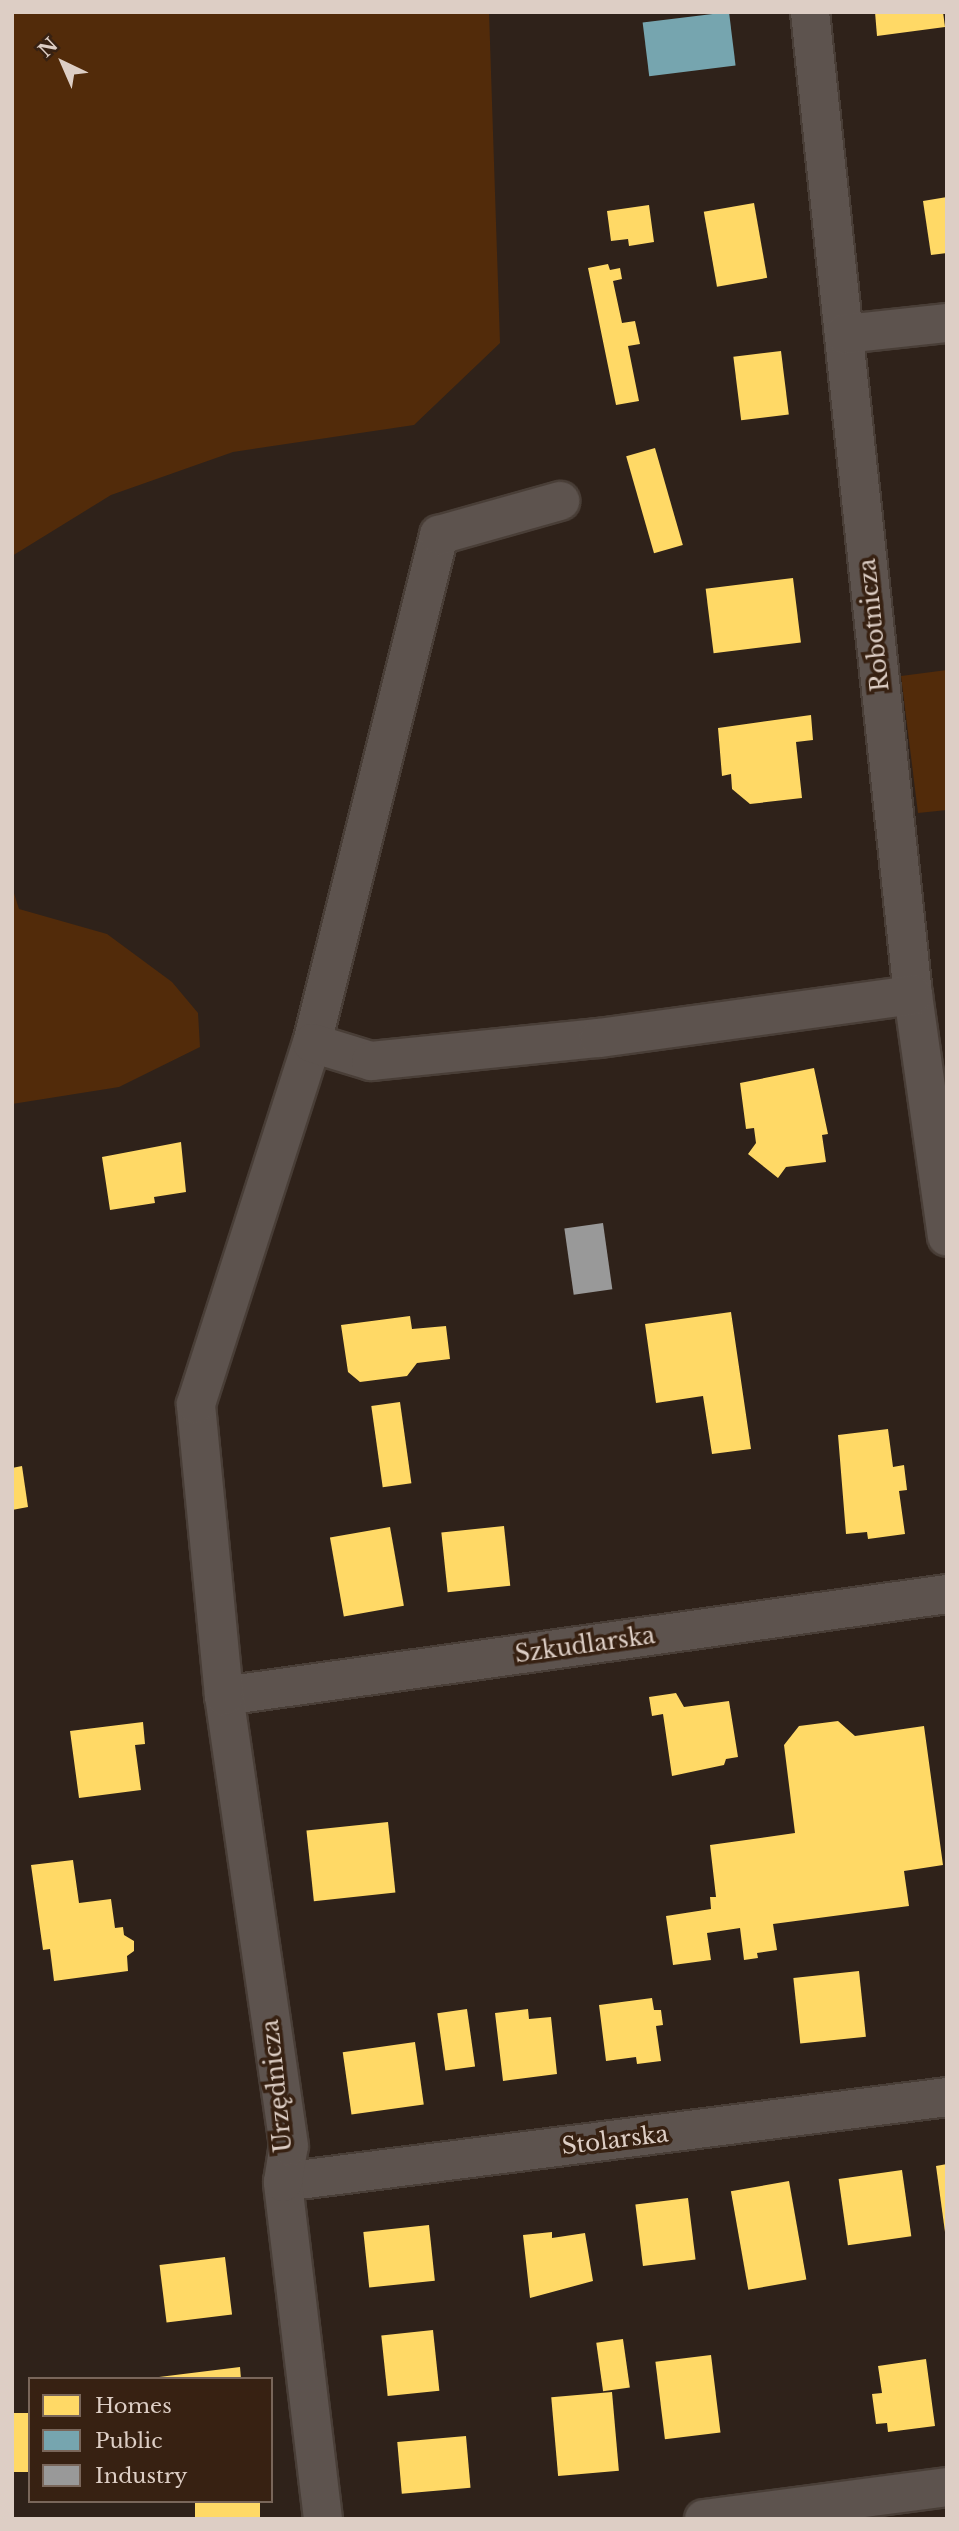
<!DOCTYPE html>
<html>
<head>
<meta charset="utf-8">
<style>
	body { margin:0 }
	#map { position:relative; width:959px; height:2531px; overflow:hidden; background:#2f221a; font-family:"Libre Baskerville",serif }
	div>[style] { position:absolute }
	.green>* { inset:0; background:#522b0a }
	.homes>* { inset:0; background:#ffd966; transform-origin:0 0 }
	.public>* { inset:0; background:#76a5af; transform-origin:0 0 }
	.industry>* { inset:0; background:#999; transform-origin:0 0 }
	.roads { filter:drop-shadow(2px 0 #493e37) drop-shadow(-2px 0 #493e37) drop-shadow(0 2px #493e37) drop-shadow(0 -2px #493e37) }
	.minor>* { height:38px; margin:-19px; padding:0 19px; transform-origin:19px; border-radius:19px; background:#5d534e }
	span { translate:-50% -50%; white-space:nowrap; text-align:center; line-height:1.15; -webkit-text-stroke:7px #372112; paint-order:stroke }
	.street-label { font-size:23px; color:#ddcec5 }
	.frame { position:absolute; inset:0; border:14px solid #ddcec5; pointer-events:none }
	.legend { position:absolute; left:28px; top:2377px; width:245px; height:126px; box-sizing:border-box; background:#372112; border:2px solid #79665a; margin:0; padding:9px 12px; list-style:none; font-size:21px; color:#ddcec5 }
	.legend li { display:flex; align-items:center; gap:14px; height:35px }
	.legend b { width:35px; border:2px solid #79665a }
	.north { position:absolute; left:28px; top:28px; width:70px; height:70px; -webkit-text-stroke:5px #372112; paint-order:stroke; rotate:316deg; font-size:19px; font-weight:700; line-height:28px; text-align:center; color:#ddcec5 }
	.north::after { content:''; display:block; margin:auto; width:24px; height:32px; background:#ddcec5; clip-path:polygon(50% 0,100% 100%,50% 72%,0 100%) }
</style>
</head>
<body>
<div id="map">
	<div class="green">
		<i style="clip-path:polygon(12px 12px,489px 12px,500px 343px,414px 425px,233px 452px,111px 495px,12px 556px)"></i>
		<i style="clip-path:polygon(947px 670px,947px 810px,918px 813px,901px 676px)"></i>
		<i style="clip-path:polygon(12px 887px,19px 909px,107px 934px,172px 982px,198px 1013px,200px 1047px,119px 1087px,12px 1104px)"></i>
	</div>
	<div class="homes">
		<i style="clip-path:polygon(875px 12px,943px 12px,945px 27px,877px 36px)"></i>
		<i style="clip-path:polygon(947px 197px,947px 253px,931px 255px,923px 201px)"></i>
		<i style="left:754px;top:203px;width:76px;height:51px;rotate:80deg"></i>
		<i style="clip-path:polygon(649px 205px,654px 242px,629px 246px,628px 239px,611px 241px,607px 211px)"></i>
		<i style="clip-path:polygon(608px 264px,610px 270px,620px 268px,622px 279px,613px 281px,622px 323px,635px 321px,640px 344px,628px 346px,639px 401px,616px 405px,588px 268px)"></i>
		<i style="left:781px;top:351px;width:64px;height:48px;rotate:83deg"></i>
		<i style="left:655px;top:448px;width:101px;height:30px;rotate:74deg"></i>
		<i style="left:793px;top:578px;width:65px;height:88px;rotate:83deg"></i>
		<i style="clip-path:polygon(811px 715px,813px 740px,796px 742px,802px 798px,750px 804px,732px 789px,731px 774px,722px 776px,718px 728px)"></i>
		<i style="clip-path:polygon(814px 1068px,828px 1134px,822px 1135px,826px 1162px,786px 1167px,778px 1178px,748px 1154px,756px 1143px,754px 1128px,746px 1129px,740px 1083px)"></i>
		<i style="clip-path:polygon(181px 1142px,186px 1192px,154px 1197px,155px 1203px,110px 1210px,102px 1157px)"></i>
		<i style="clip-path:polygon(731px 1312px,751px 1449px,712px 1454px,703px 1396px,656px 1403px,645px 1324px)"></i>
		<i style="clip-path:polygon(410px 1316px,412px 1329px,446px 1326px,450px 1359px,417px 1363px,407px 1376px,360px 1382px,348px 1372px,341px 1325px)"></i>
		<i style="left:400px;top:1402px;width:82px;height:29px;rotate:82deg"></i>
		<i style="clip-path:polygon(888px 1429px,893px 1467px,904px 1465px,907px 1490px,899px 1491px,905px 1534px,868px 1539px,867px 1532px,846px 1534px,838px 1435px)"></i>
		<i style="clip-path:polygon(22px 1466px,28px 1507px,12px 1510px,12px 1468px)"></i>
		<i style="left:504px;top:1526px;width:60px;height:63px;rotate:84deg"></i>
		<i style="left:390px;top:1527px;width:80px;height:61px;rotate:80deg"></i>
		<i style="clip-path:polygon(676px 1693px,684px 1707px,729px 1701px,738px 1757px,726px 1759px,724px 1765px,672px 1776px,663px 1714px,652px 1716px,649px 1697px)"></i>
		<i style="clip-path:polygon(838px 1721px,855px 1736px,924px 1726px,943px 1865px,904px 1871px,909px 1906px,773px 1924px,777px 1950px,757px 1953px,758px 1958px,744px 1960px,740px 1928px,707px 1933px,711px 1960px,673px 1965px,666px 1916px,711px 1909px,710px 1897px,716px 1897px,710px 1845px,795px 1833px,784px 1745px,799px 1726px)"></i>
		<i style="clip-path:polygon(143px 1722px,145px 1744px,135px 1745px,141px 1790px,79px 1798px,70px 1731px)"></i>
		<i style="left:388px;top:1822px;width:71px;height:82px;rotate:84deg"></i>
		<i style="clip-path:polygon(73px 1860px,79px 1903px,111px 1899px,115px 1928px,123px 1927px,124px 1935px,134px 1941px,134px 1951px,127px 1956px,128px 1971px,54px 1981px,50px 1949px,43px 1950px,31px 1865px)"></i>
		<i style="left:859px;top:1971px;width:66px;height:66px;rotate:84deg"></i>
		<i style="clip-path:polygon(652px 1998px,654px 2010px,661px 2010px,663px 2025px,656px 2026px,661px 2061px,637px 2064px,636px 2057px,606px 2061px,599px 2005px)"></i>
		<i style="left:467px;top:2009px;width:58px;height:30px;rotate:82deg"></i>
		<i style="clip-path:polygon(528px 2009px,529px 2019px,551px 2017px,557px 2074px,503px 2081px,495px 2013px)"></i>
		<i style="left:415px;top:2042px;width:63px;height:73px;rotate:82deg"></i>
		<i style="clip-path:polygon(947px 2164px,947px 2232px,945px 2232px,936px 2166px)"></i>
		<i style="left:902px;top:2170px;width:67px;height:64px;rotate:82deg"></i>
		<i style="left:789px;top:2181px;width:100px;height:59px;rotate:80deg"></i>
		<i style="left:688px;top:2198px;width:62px;height:53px;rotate:83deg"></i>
		<i style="left:429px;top:2225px;width:56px;height:66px;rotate:84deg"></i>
		<i style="clip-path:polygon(552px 2232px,552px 2238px,585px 2233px,593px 2281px,530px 2298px,523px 2235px)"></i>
		<i style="left:225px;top:2257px;width:58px;height:66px;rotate:83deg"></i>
		<i style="left:433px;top:2330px;width:61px;height:52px;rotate:84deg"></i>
		<i style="left:623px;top:2339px;width:49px;height:27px;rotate:82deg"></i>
		<i style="left:711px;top:2355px;width:78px;height:56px;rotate:83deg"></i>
		<i style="clip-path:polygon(926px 2359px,935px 2426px,888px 2432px,887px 2423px,876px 2424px,872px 2394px,882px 2393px,878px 2366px)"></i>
		<i style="clip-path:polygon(240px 2367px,241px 2379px,159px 2379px,159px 2377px)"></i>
		<i style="left:612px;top:2392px;width:79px;height:61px;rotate:85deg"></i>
		<i style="left:30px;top:2413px;width:59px;height:18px;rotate:90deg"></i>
		<i style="left:466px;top:2436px;width:52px;height:69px;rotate:85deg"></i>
		<i style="left:195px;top:2501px;width:65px;height:18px"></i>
	</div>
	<div class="public">
		<i style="left:729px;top:12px;width:54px;height:87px;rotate:83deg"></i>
	</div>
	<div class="industry">
		<i style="left:603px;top:1223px;width:67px;height:39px;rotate:82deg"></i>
	</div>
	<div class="roads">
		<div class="minor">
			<i style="left:810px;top:12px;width:988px;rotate:84.02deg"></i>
			<i style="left:913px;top:995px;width:244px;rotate:82deg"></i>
			<i style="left:844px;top:334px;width:104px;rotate:-6.1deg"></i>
			<i style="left:312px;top:1043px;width:524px;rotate:-75.96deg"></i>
			<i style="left:439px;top:535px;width:126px;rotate:-15.7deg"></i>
			<i style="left:224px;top:1696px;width:730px;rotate:-8.03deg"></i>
			<i style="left:283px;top:2182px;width:669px;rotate:-7.29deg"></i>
			<i style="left:323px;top:2519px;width:339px;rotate:-96.8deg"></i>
			<i style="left:283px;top:2182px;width:36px;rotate:-81deg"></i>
			<i style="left:289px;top:2146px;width:455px;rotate:-98.2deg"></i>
			<i style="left:224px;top:1696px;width:293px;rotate:-95.5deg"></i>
			<i style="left:196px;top:1404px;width:379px;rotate:-72.2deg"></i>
			<i style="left:312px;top:1043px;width:62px;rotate:17deg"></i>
			<i style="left:371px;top:1061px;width:229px;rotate:-5.8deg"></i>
			<i style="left:599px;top:1038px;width:317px;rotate:-7.8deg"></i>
			<i style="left:704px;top:2519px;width:245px;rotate:-7.5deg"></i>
		</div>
	</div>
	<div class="street-label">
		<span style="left:874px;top:625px;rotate:-96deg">Robotnicza</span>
		<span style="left:585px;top:1645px;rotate:-8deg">Szkudlarska</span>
		<span style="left:277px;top:2086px;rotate:-96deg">Urzędnicza</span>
		<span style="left:615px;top:2140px;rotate:-7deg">Stolarska</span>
	</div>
	<div class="frame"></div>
	<ul class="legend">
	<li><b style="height:19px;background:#ffd966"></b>Homes</li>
	<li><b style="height:19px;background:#76a5af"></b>Public</li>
	<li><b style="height:19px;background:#999"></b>Industry</li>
	</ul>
	<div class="north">N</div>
</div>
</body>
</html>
